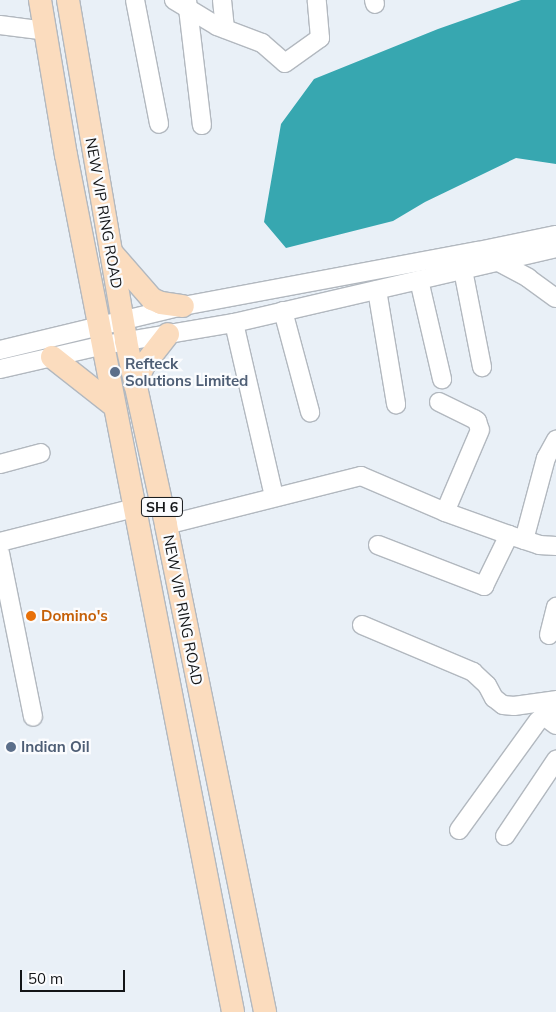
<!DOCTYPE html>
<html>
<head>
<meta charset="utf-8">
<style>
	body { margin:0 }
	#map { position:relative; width:556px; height:1012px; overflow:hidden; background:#e9f0f7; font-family:Mulish,sans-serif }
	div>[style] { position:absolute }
	.water>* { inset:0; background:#37a7b0 }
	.roads { filter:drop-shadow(1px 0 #b2b8bf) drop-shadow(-1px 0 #b2b8bf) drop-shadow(0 1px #b2b8bf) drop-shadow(0 -1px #b2b8bf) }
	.minor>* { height:18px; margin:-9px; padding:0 9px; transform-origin:9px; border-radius:9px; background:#fff }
	.major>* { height:22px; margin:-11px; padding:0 11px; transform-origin:11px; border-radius:11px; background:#fbdcbe }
	.dots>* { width:14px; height:14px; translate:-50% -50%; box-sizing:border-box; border:2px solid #fbfcfe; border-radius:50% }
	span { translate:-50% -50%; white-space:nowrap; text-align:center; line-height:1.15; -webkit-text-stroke:4.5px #fbfcfe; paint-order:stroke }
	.shield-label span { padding:1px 4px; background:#fbfcfe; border:1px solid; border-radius:4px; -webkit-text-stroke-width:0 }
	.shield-label { font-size:14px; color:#131517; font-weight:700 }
	.street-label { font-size:15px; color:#131517 }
	.service-label { font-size:15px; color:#4e5e75; font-weight:700 }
	.left { translate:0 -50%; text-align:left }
	.food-label { font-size:15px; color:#c56008; font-weight:700 }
	.scale { position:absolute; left:20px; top:970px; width:105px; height:22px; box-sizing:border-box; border:2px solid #131517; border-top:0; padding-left:6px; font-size:15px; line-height:18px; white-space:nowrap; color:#131517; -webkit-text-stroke:4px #fbfcfe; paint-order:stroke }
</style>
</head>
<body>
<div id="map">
	<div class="water">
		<i style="clip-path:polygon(521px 0,556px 0,556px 164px,516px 158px,425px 202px,393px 221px,286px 248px,264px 222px,281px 124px,314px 79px,438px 29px)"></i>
	</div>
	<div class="roads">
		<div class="minor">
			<i style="left:135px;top:0;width:126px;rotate:79deg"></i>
			<i style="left:174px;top:0;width:50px;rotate:31.2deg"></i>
			<i style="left:217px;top:26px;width:48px;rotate:20.7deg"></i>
			<i style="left:262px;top:43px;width:30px;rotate:41deg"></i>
			<i style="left:285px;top:63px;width:43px;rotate:-35.5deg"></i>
			<i style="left:320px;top:38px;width:38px;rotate:-95deg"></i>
			<i style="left:187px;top:0;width:126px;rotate:83.2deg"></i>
			<i style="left:222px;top:0;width:29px;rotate:84deg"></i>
			<i style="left:374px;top:0;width:4px;rotate:76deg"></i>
			<i style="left:0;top:25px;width:46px;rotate:7.4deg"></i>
			<i style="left:493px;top:259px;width:40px;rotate:28deg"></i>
			<i style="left:528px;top:278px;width:34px;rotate:36deg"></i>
			<i style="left:463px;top:270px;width:99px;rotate:78.9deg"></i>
			<i style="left:419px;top:280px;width:102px;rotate:76.9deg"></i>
			<i style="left:377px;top:290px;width:116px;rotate:80.5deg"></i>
			<i style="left:283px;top:311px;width:105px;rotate:75deg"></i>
			<i style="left:234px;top:323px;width:178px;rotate:77deg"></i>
			<i style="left:0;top:350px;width:188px;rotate:-13.5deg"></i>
			<i style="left:183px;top:306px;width:300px;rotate:-10.6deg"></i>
			<i style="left:478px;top:251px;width:80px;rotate:-11.6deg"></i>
			<i style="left:0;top:369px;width:107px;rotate:-13deg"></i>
			<i style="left:104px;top:345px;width:132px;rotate:-9.6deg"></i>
			<i style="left:234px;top:323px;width:331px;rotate:-13.1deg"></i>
			<i style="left:439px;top:402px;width:39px;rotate:26deg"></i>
			<i style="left:474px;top:419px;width:4px;rotate:34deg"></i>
			<i style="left:477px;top:421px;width:9px;rotate:72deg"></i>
			<i style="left:480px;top:430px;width:89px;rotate:113.1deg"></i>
			<i style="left:0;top:464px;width:42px;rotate:-15deg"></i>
			<i style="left:166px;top:525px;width:201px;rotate:-14.1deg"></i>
			<i style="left:361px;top:476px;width:91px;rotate:23.2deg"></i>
			<i style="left:445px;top:512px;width:68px;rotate:19.8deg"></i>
			<i style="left:509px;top:535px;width:32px;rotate:18deg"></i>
			<i style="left:539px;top:545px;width:17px;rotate:3deg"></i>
			<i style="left:524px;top:540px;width:85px;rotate:-75deg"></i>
			<i style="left:546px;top:458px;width:21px;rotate:-61deg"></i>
			<i style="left:0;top:542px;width:138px;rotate:-14.2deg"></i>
			<i style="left:378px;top:545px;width:114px;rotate:21.1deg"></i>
			<i style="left:484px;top:586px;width:57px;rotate:-63.9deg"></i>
			<i style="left:0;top:553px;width:167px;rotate:78.6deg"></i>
			<i style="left:362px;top:625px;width:121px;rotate:22.9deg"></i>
			<i style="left:473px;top:672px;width:19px;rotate:43deg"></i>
			<i style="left:487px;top:685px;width:15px;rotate:62deg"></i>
			<i style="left:494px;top:698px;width:11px;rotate:38deg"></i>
			<i style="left:503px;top:705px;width:11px;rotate:5deg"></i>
			<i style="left:514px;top:706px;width:42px;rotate:-8.1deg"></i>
			<i style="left:549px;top:635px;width:29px;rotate:-76deg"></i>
			<i style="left:544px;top:716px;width:15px;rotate:37deg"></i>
			<i style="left:459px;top:830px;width:135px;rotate:-54.1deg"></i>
			<i style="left:538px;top:721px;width:25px;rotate:-43deg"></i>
			<i style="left:505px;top:836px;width:92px;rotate:-56.1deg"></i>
		</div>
		<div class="major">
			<i style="left:40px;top:0;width:157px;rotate:80.5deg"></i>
			<i style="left:66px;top:155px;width:873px;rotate:78.97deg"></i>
			<i style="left:68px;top:0;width:346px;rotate:80.3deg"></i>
			<i style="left:126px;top:341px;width:188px;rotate:77.7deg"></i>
			<i style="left:166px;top:525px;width:497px;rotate:78.5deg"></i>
			<i style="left:111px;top:252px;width:62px;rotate:48.9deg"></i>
			<i style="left:152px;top:299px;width:10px;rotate:24deg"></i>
			<i style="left:161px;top:303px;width:22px;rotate:8deg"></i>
			<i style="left:52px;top:357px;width:79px;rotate:38.3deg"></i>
			<i style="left:135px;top:385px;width:22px;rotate:-66deg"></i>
			<i style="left:144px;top:365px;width:39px;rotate:-52deg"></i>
		</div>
	</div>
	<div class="dots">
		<i style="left:115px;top:372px;background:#5c6f8a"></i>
		<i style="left:31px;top:616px;background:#e8710a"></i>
		<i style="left:11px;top:747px;background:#5c6f8a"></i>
	</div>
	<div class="shield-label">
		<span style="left:162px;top:507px">SH 6</span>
	</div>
	<div class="street-label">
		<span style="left:104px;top:213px;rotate:80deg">NEW VIP RING ROAD</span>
		<span style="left:183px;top:610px;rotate:79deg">NEW VIP RING ROAD</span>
	</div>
	<div class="service-label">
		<span class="left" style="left:125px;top:372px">Refteck<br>Solutions Limited</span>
		<span class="left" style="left:21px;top:747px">Indian Oil</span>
	</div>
	<div class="food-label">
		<span class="left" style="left:41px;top:616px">Domino's</span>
	</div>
	<div class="scale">50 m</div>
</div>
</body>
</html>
